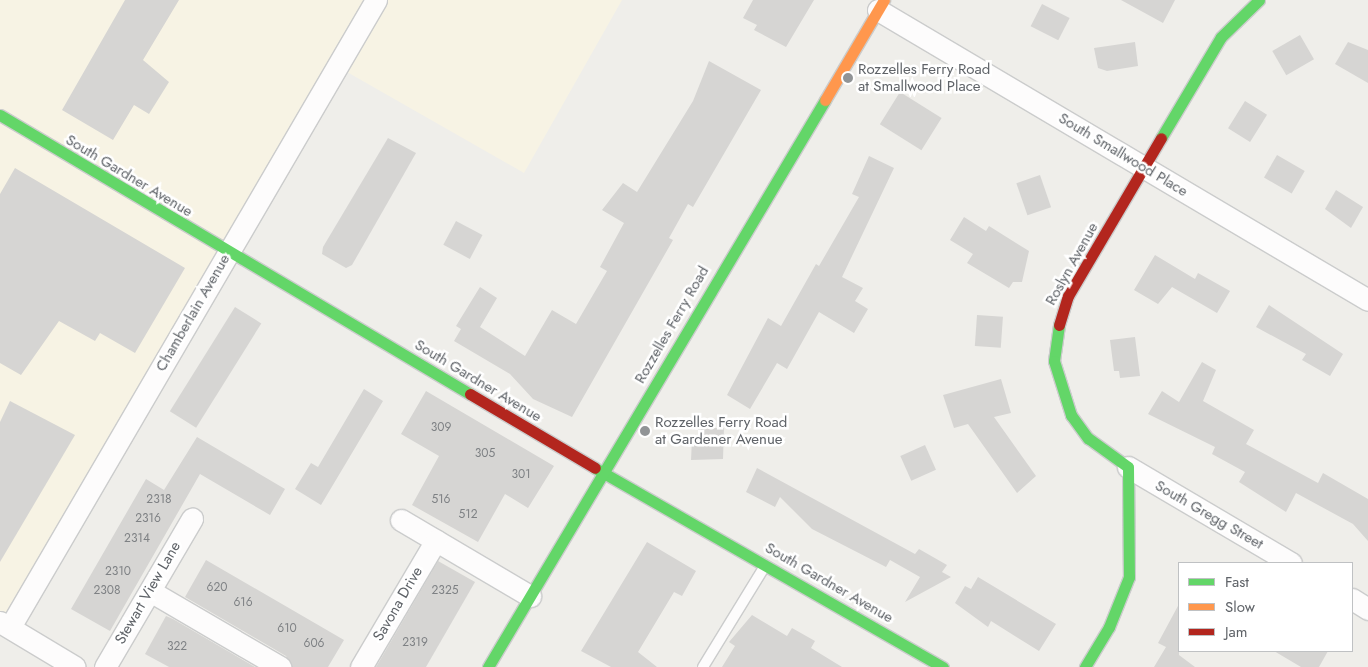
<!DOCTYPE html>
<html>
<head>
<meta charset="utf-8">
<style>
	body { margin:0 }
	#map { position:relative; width:1368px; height:667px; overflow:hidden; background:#efeeea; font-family:Jost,sans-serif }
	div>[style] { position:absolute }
	.commercial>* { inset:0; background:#f7f3e4 }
	.building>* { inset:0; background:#d6d5d3; transform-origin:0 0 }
	.roads { filter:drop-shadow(1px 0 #cbcccc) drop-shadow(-1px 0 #cbcccc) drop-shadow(0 1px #cbcccc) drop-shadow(0 -1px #cbcccc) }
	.lane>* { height:10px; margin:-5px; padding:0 5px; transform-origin:5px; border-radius:5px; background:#fdfcfc }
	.street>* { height:21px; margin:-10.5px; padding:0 10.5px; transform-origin:10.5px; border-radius:10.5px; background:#fdfcfc }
	.fast>* { height:11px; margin:-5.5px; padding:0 5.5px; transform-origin:5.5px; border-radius:5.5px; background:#63d668 }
	.slow>* { height:11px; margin:-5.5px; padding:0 5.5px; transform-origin:5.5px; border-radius:5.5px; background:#ff974d }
	.jam>* { height:11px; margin:-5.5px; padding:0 5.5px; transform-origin:5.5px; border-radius:5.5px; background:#b3261e }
	.dots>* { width:14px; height:14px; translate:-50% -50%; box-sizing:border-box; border:2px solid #fff; border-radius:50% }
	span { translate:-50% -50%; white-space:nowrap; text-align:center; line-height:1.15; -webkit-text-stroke:5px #fff; paint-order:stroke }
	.number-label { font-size:12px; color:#7e8184 }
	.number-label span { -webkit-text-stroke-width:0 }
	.poi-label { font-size:15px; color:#5f6368 }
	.left { translate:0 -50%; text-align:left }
	.street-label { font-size:15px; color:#5f6368 }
	.legend { position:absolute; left:1178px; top:562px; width:175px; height:90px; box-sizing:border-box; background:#fff; border:1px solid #bfc1c3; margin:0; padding:6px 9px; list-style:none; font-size:15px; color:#5f6368 }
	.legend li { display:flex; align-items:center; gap:10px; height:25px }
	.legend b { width:25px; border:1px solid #bfc1c3 }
</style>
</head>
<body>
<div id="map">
	<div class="commercial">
		<i style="clip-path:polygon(0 0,622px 0,524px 173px,347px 72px,7px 616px,0 612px)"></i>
	</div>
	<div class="building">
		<i style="clip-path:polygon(125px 0,179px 0,143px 60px,169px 82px,149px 114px,134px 105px,113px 140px,62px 110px)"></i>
		<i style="clip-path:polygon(753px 0,814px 0,786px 47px,754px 30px,757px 25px,743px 18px)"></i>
		<i style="clip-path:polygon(1121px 0,1175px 0,1163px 23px)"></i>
		<i style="left:1042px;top:4px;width:31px;height:25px;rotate:27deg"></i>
		<i style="left:1300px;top:35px;width:28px;height:32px;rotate:60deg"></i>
		<i style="clip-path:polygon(1135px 42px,1138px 66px,1107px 71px,1098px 68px,1094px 48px)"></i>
		<i style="clip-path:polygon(1348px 42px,1368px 50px,1368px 83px,1335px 64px)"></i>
		<i style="clip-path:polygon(709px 61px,761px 90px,693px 207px,688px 204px,669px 238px,673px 240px,572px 417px,533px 399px,510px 374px,454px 341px,461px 329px,456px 326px,480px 287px,497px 298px,480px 327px,525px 356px,552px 310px,576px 324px,607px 271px,600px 267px,624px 223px,602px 210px,623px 183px,637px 192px,693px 101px)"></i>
		<i style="left:900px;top:92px;width:49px;height:38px;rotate:32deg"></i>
		<i style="left:1245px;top:101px;width:26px;height:32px;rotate:32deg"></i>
		<i style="clip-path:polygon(388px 138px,416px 153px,352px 265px,346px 268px,322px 254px,323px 247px)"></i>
		<i style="left:1277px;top:155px;width:32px;height:26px;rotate:30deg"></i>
		<i style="clip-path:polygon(869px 156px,894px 168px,842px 277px,863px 288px,855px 301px,868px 309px,854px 333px,819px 312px,787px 369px,777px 363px,750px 409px,727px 395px,768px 318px,781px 326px,816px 264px,819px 266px,859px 197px,852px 194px)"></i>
		<i style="clip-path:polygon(15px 168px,185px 268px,135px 353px,100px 333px,95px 341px,59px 321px,21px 375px,0 363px,0 194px)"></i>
		<i style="left:1040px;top:175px;width:34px;height:25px;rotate:71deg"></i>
		<i style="clip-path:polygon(1336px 190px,1363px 207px,1351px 228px,1325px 209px)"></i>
		<i style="clip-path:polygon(964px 217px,986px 231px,989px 226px,1029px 251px,1022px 282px,1013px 282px,1009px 288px,967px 263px,973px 254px,950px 240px)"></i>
		<i style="left:456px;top:221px;width:30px;height:27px;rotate:28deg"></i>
		<i style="clip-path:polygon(1155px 255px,1195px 279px,1198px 273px,1230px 291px,1217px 313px,1172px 287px,1158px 304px,1134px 290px)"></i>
		<i style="clip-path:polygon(1269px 305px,1343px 354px,1330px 376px,1302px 360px,1306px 354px,1256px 327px)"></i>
		<i style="left:235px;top:307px;width:31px;height:123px;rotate:32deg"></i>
		<i style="left:977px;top:315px;width:26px;height:31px;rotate:4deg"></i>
		<i style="clip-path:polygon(1135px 337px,1140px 376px,1120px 378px,1119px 371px,1114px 371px,1110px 340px)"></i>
		<i style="clip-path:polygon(1202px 362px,1216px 370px,1203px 401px,1254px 430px,1246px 444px,1318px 483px,1323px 473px,1368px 499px,1368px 541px,1353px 524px,1296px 493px,1286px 512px,1239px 482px,1245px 472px,1212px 454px,1215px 447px,1148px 414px,1162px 391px,1179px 402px)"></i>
		<i style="clip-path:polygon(1001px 379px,1011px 413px,994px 417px,1036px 476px,1017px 493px,968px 424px,954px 428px,943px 395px)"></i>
		<i style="clip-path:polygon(364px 389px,383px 401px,321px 505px,295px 489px,311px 463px,318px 467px)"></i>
		<i style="clip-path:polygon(426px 391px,554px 466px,528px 508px,505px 494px,478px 542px,412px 505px,439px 456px,401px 434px)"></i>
		<i style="clip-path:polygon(10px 401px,75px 435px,0 562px,0 422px)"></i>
		<i style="clip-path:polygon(698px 428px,724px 428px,723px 459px,691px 460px,692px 439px,699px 439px)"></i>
		<i style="clip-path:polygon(197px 437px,285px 489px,270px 515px,200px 474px,110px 631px,71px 609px,146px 479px,164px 490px)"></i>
		<i style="left:925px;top:445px;width:27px;height:27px;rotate:66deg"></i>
		<i style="clip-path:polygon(757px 468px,915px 554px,919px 549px,947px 565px,942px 572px,951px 577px,905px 602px,920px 577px,890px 560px,886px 567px,812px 529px,780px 497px,775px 507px,746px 492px)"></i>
		<i style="clip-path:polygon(647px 542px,696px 571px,682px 596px,674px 592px,638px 652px,657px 667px,611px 667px,581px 651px)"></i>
		<i style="clip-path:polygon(206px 560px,344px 640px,328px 667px,292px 667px,286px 656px,185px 597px)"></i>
		<i style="clip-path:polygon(438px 561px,475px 582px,426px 667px,376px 667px)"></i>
		<i style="clip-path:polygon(978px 577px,1056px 624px,1039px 651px,991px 621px,988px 627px,955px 603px,965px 586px,971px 589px)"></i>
		<i style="clip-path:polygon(1179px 604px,1179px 655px,1195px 667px,1154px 667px,1166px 647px,1158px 643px)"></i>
		<i style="clip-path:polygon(752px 615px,787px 636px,792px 628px,815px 641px,811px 648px,842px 667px,722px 667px,735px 646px,729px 642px)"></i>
		<i style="clip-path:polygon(166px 616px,173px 619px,255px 667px,169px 667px,145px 654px)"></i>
		<i style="clip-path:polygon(1274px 651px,1328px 651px,1319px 667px,1301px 667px)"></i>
	</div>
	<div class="roads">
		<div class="lane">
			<i style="left:703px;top:667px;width:119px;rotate:-58.5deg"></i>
		</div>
		<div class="street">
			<i style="left:878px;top:10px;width:569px;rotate:30.62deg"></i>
			<i style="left:1128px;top:467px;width:189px;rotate:30.5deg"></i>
			<i style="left:401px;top:520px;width:150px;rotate:30.5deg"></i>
			<i style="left:150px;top:591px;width:151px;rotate:30.3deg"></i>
			<i style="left:1352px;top:599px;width:19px;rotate:32deg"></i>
			<i style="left:0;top:622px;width:87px;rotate:31deg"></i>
			<i style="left:10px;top:627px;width:726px;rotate:-59.73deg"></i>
			<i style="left:105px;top:667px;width:172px;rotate:-59.6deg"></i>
			<i style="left:361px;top:667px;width:147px;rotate:-59.4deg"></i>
		</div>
		<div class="fast">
			<i style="left:0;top:115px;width:547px;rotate:30.69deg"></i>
			<i style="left:1161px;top:138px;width:117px;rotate:-59.3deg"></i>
			<i style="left:1221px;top:37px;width:53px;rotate:-44.2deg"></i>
			<i style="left:1059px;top:325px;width:36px;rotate:98deg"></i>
			<i style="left:1054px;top:361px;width:57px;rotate:72.5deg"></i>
			<i style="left:1071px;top:415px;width:29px;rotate:54deg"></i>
			<i style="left:1088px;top:438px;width:49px;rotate:35.9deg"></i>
			<i style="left:1128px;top:467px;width:110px;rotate:89.5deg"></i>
			<i style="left:1129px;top:577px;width:54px;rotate:111.8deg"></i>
			<i style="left:1109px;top:627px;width:47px;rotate:121deg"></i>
			<i style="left:595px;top:468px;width:401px;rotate:29.8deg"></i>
			<i style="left:488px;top:667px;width:660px;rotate:-59.27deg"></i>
		</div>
		<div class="slow">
			<i style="left:825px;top:100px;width:116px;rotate:-59.5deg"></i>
		</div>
		<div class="jam">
			<i style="left:1059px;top:325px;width:30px;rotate:-73deg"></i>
			<i style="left:1068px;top:296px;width:183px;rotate:-59.5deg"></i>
			<i style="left:470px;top:394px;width:145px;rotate:30.6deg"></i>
		</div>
	</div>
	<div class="dots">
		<i style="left:848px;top:78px;background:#919496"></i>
		<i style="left:645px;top:431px;background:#919496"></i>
	</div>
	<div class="number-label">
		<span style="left:441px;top:428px">309</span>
		<span style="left:485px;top:454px">305</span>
		<span style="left:521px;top:475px">301</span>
		<span style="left:159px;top:500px">2318</span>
		<span style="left:441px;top:500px">516</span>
		<span style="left:468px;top:515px">512</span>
		<span style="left:148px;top:519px">2316</span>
		<span style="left:137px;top:539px">2314</span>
		<span style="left:118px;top:572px">2310</span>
		<span style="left:217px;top:588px">620</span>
		<span style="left:107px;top:591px">2308</span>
		<span style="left:445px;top:591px">2325</span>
		<span style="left:243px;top:603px">616</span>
		<span style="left:287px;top:629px">610</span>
		<span style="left:415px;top:643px">2319</span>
		<span style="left:314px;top:644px">606</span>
		<span style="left:177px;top:647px">322</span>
	</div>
	<div class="poi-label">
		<span class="left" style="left:858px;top:78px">Rozzelles Ferry Road<br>at Smallwood Place</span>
		<span class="left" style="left:655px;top:431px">Rozzelles Ferry Road<br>at Gardener Avenue</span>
	</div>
	<div class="street-label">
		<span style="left:1123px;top:155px;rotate:31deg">South Smallwood Place</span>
		<span style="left:129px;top:176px;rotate:31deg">South Gardner Avenue</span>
		<span style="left:1072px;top:264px;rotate:-61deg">Roslyn Avenue</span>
		<span style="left:193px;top:313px;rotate:-60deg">Chamberlain Avenue</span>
		<span style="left:672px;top:325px;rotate:-60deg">Rozzelles Ferry Road</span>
		<span style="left:478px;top:381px;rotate:31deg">South Gardner Avenue</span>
		<span style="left:1209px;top:515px;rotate:30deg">South Gregg Street</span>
		<span style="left:829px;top:583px;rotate:30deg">South Gardner Avenue</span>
		<span style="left:148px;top:593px;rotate:-60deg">Stewart View Lane</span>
		<span style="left:398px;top:604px;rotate:-60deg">Savona Drive</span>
	</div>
	<ul class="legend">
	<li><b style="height:6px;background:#63d668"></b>Fast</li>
	<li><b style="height:6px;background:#ff974d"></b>Slow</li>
	<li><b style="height:6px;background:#b3261e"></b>Jam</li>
	</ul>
</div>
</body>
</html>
